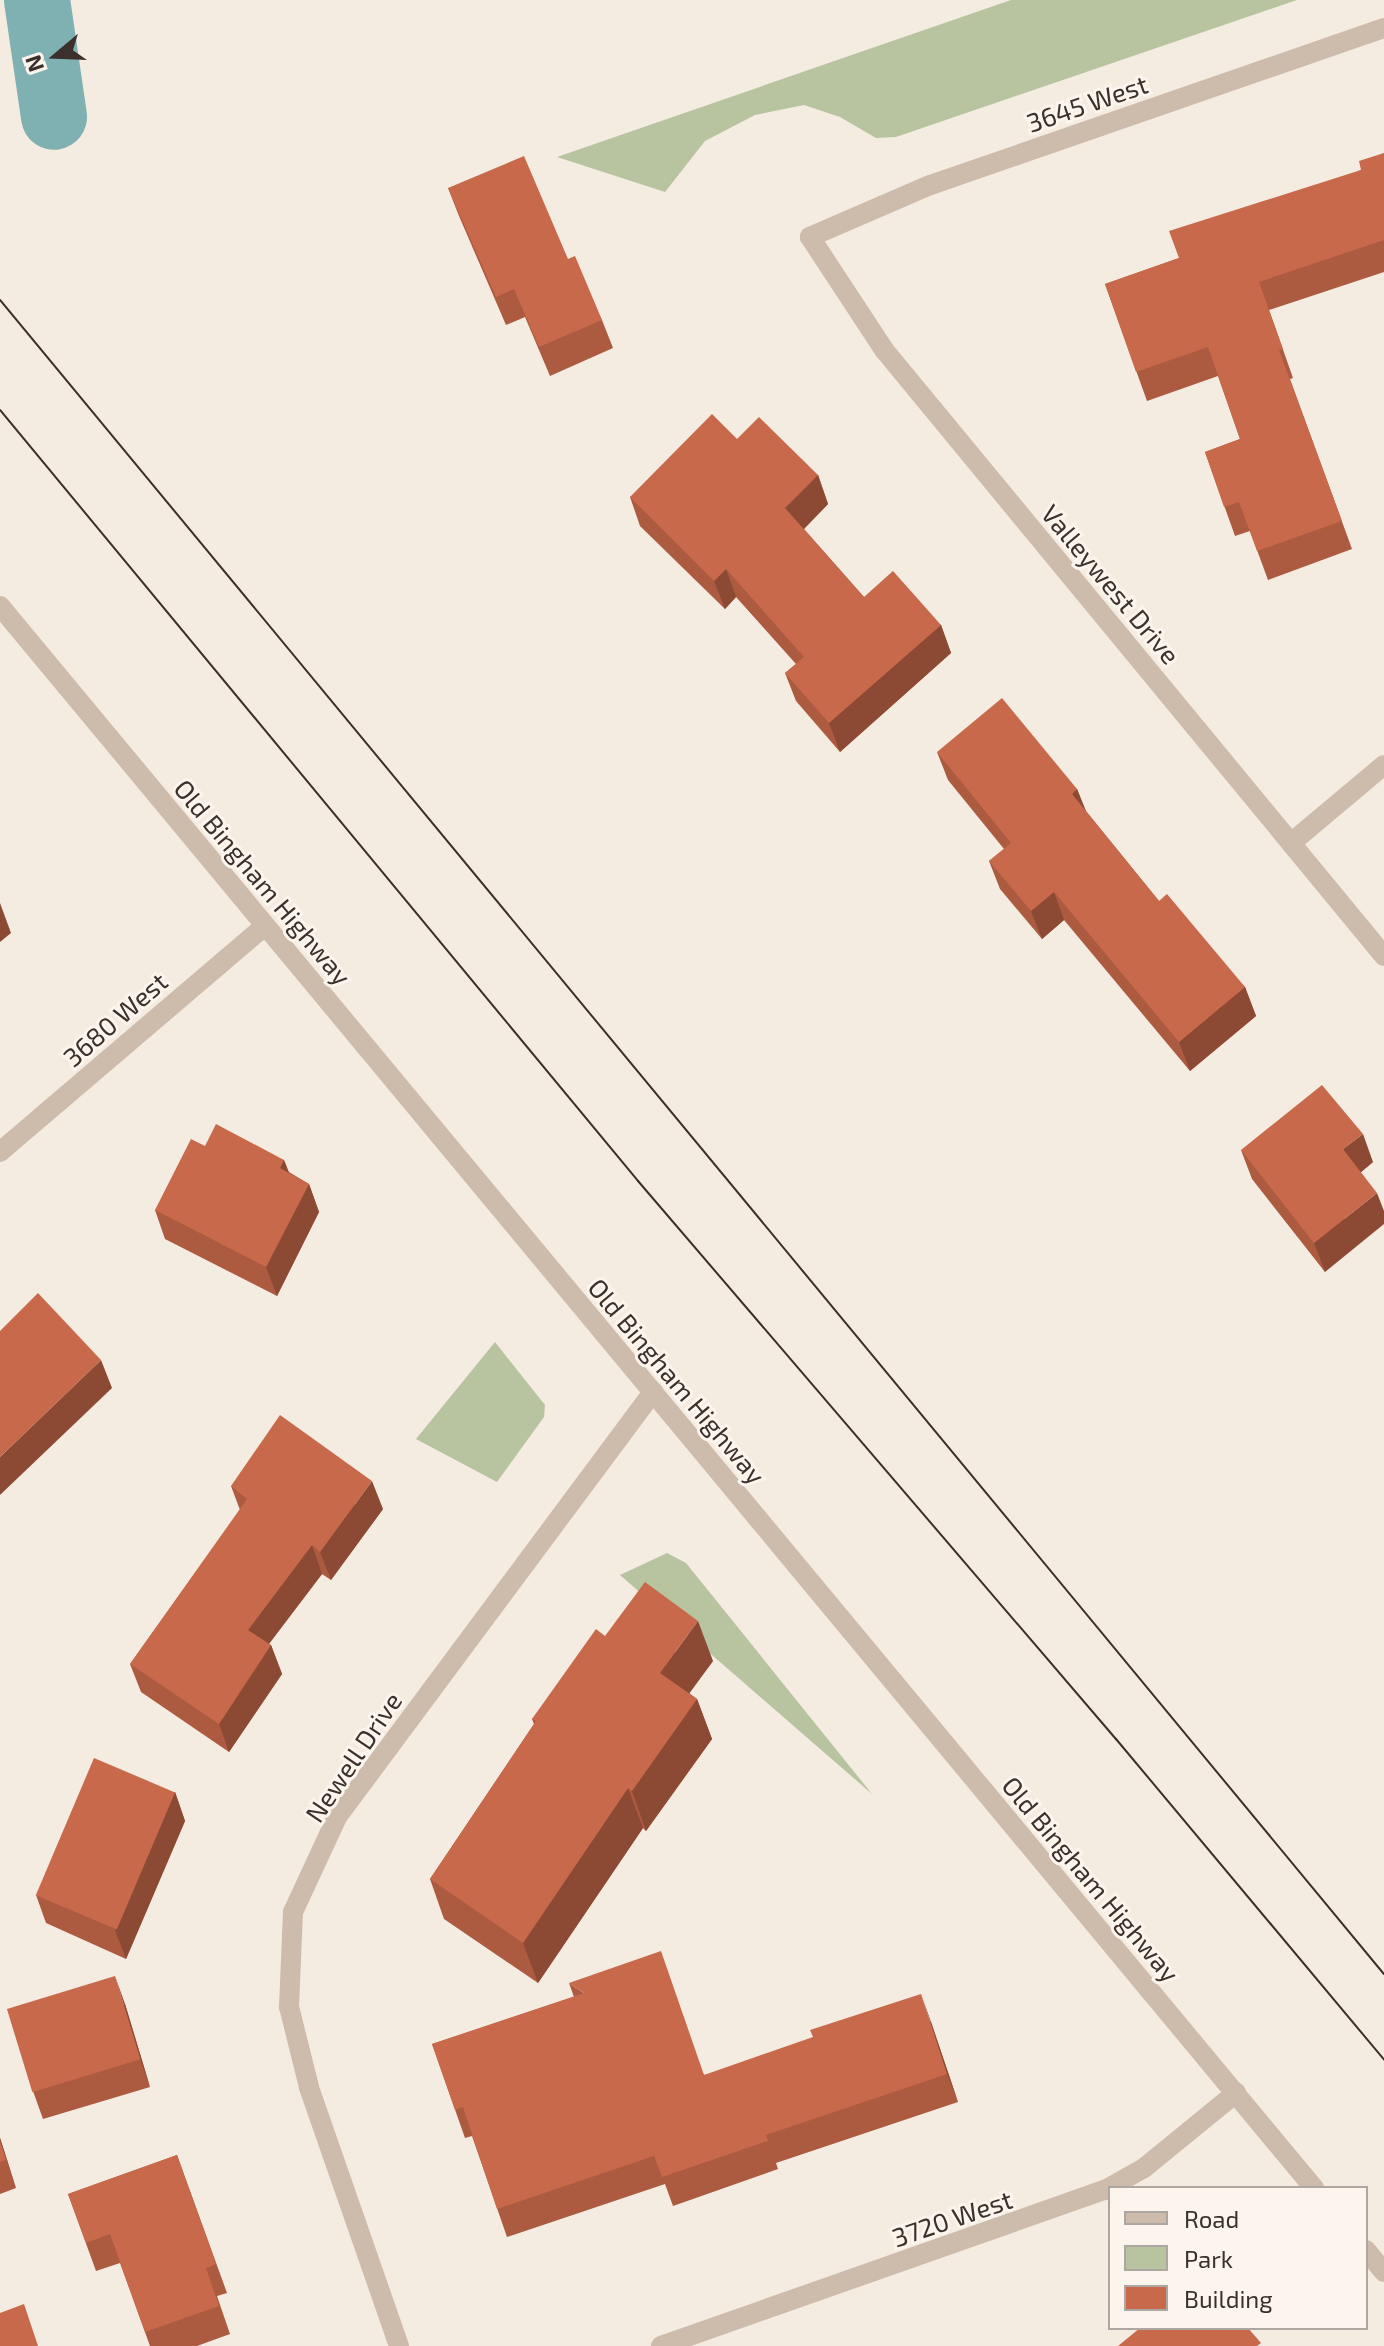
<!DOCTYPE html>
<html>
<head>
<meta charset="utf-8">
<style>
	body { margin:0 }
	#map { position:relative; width:1384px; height:2346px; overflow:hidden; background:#f4ebe1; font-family:"Exo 2",sans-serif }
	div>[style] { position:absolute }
	.green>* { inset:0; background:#b8c4a0 }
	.canal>* { height:66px; margin:-33px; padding:0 33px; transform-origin:33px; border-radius:33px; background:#7fb0b2 }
	.minor>* { height:20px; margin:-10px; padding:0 10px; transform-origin:10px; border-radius:10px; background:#cdbbac }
	.tertiary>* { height:20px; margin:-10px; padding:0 10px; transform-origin:10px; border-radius:10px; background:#cdbbac }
	.tram>* { height:2px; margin:-1px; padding:0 1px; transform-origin:1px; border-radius:1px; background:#3b302b }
	.wall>* { inset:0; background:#ac5a40 }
	.shaded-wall>* { inset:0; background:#8c4a34 }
	.building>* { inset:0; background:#c8694b; transform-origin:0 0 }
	span { translate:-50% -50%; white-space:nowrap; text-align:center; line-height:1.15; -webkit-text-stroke:6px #fbf5ee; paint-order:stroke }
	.street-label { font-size:26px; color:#3b302b }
	.legend { position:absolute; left:1108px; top:2186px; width:260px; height:144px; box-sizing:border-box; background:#fbf5ee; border:2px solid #aea6a0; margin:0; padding:10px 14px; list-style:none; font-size:24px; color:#3b302b }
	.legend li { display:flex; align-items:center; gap:16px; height:40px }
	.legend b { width:40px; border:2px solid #aea6a0 }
	.north { position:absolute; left:16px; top:16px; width:80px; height:80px; -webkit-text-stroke:6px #fbf5ee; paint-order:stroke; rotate:251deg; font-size:22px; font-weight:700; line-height:32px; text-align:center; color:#3b302b }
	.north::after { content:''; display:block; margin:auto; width:28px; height:36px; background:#3b302b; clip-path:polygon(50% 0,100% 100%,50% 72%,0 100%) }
</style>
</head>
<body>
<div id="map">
	<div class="green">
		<i style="clip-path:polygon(1011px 0,1297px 0,896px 137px,876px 138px,840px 117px,804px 105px,755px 115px,705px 141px,665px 192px,557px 157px)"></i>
		<i style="clip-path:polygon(495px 1342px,545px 1405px,544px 1417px,497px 1482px,416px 1439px)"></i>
		<i style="clip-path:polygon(667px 1553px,686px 1563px,872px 1794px,620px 1575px)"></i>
	</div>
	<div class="canal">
		<i style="left:37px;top:0;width:118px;rotate:81.7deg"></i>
	</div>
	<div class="minor">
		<i style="left:1384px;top:28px;width:480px;rotate:160.9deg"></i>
		<i style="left:930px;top:185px;width:131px;rotate:156.6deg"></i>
		<i style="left:810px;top:237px;width:136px;rotate:56.7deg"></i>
		<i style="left:885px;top:351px;width:784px;rotate:50.48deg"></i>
		<i style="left:1291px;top:843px;width:121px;rotate:-40deg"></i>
		<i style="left:0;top:1152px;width:348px;rotate:-40.5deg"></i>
		<i style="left:399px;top:2346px;width:274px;rotate:-109.2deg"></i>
		<i style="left:309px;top:2087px;width:82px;rotate:-104deg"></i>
		<i style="left:289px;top:2007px;width:95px;rotate:-87.6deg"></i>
		<i style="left:293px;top:1912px;width:105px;rotate:-65.1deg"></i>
		<i style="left:337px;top:1817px;width:530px;rotate:-53.37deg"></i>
		<i style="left:661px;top:2346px;width:471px;rotate:-19.4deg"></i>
		<i style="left:1105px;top:2190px;width:45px;rotate:-29.4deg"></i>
		<i style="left:1144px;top:2168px;width:119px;rotate:-39.2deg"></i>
	</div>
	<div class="tertiary">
		<i style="left:0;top:606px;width:2057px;rotate:50.29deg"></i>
		<i style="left:1366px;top:2250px;width:28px;rotate:51deg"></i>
	</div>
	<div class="tram">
		<i style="left:0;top:300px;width:2172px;rotate:50.42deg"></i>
		<i style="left:0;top:410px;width:1001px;rotate:50.39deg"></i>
		<i style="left:638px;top:1181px;width:735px;rotate:49.42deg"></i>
		<i style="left:1116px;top:1739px;width:418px;rotate:50.1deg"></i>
	</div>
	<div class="wall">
		<i style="clip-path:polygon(1384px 153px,1384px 272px,1269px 310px,1293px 378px,1290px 379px,1352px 549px,1268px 580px,1250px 531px,1235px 536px,1205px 452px,1240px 439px,1218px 376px,1147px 401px,1105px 284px,1179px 258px,1361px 170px)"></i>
		<i style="clip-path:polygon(448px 188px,568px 259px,602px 320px,613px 348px,550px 376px,525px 317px,506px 325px,459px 216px)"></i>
		<i style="clip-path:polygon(737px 439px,818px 475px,828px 504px,804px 529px,864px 597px,941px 625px,951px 653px,840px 752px,796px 701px,785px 673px,796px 664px,736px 597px,725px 609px,640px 526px,630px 497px)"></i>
		<i style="clip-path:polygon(937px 752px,1077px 789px,1086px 811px,1159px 901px,1245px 987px,1256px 1016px,1190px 1071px,1064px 920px,1042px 939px,1000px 889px,989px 861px,1004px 849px,948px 780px)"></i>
		<i style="clip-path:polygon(205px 1146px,284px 1160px,289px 1172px,309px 1184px,319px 1212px,277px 1296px,165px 1239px,155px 1210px)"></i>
		<i style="clip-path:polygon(1241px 1150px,1373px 1162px,1361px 1172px,1325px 1272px,1252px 1179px)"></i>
		<i style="clip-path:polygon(231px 1486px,383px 1509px,331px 1580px,322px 1574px,269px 1644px,271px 1645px,282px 1674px,229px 1752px,141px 1692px,130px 1664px,240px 1510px)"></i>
		<i style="clip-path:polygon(605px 1636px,713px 1661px,689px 1693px,697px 1699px,712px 1739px,646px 1831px,643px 1828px,538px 1983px,444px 1919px,430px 1879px,534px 1724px,532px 1719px)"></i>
		<i style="clip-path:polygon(175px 1792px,185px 1821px,126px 1959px,46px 1923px,36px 1895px)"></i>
		<i style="clip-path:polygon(569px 1983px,705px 2075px,931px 2022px,958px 2102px,776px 2163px,778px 2169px,673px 2206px,665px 2184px,507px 2237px,472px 2136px,465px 2138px,432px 2044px,574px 1997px)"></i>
		<i style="clip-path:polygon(125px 2004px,150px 2087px,43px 2119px,33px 2091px)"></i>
		<i style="clip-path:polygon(0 2138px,16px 2188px,0 2194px)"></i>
		<i style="clip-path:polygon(177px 2155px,227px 2293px,217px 2296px,230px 2334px,197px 2346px,150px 2346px,120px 2263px,96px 2271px,68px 2194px)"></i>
	</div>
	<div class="shaded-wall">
		<i style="clip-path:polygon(818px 475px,828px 504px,796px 537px,785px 508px)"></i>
		<i style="clip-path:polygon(726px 569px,736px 597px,725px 609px,714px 581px)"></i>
		<i style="clip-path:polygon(941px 625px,951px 653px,840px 752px,829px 723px)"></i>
		<i style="clip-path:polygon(1077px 789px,1088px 817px,1072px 794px)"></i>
		<i style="clip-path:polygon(1054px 892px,1064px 920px,1042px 939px,1031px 911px)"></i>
		<i style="clip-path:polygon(0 903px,11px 933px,0 942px)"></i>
		<i style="clip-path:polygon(1245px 987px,1256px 1016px,1190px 1071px,1179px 1042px)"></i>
		<i style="clip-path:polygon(1363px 1134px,1373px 1162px,1354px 1178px,1343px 1149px)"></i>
		<i style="clip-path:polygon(284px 1160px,294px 1188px,280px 1168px)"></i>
		<i style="clip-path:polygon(309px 1184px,319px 1212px,277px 1296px,266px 1267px)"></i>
		<i style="clip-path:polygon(1377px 1193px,1384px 1211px,1384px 1224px,1325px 1272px,1314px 1243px)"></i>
		<i style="clip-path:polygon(101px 1360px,112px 1388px,0 1495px,0 1457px)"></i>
		<i style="clip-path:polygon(372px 1481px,383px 1509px,331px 1580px,320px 1552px)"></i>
		<i style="clip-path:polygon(312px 1545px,322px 1574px,258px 1658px,248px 1630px)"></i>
		<i style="clip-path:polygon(698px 1621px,713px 1661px,675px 1713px,660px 1673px)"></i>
		<i style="clip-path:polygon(271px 1645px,282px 1674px,229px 1752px,219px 1724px)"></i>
		<i style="clip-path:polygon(697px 1699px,712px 1739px,646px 1831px,632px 1791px)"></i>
		<i style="clip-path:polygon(628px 1788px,643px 1828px,538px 1983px,523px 1943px)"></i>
		<i style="clip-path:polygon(175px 1792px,185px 1821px,126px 1959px,115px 1930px)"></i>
		<i style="clip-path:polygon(115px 1976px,125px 2004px,150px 2087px,140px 2059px)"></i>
		<i style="clip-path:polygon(921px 1994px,931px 2022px,958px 2102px,947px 2074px)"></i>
		<i style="clip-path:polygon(0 2138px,16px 2188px,0 2141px)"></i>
	</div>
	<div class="building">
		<i style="clip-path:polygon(1384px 153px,1384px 240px,1259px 282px,1283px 349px,1279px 350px,1342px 521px,1257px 551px,1239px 502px,1224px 507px,1205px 452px,1240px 439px,1208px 347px,1136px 372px,1105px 284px,1179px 258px,1169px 231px,1361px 170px,1359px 161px)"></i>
		<i style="clip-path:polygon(524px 156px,568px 259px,575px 256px,602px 320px,539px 347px,514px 289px,496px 297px,448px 188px)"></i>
		<i style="clip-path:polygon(712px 414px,737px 439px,759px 417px,818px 475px,785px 508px,864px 597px,893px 571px,941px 625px,829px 723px,785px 673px,804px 657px,726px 569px,714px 581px,630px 497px)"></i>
		<i style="clip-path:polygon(1002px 698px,1077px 789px,1072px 794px,1159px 901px,1167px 894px,1245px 987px,1179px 1042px,1054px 892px,1031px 911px,989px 861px,1011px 843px,937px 752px)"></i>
		<i style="clip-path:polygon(1322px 1085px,1363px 1134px,1343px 1149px,1377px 1193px,1314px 1243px,1241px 1150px)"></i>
		<i style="clip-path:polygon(216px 1124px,284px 1160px,280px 1168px,309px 1184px,266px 1267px,155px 1210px,191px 1139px,205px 1146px)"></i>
		<i style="clip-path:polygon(38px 1293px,101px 1360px,0 1457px,0 1331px)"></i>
		<i style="clip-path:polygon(280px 1415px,372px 1481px,320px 1552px,312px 1545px,248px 1630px,271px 1645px,219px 1724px,130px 1664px,247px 1499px,231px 1486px)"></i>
		<i style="clip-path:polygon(645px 1582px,698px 1621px,660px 1673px,697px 1699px,632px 1791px,628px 1788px,523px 1943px,430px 1879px,536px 1721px,532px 1719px,596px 1629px,605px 1636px)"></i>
		<i style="left:94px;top:1758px;width:88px;height:149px;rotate:23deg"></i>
		<i style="clip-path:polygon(661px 1951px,704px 2075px,813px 2037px,810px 2030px,921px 1994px,947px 2074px,766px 2135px,768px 2141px,662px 2177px,654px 2156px,497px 2209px,463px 2107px,455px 2110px,432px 2044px,584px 1993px,569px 1983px)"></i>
		<i style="left:115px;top:1976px;width:87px;height:113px;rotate:73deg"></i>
		<i style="clip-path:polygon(0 2141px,6px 2160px,0 2162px)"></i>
		<i style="clip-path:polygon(177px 2155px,216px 2264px,206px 2268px,219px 2306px,145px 2332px,110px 2234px,86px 2243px,68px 2194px)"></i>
		<i style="clip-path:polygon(24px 2304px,38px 2346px,0 2346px,0 2313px)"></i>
		<i style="clip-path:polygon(1140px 2328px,1248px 2328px,1261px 2343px,1257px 2346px,1118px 2346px)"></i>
	</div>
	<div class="street-label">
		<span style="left:1087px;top:103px;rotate:-19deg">3645 West</span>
		<span style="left:1111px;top:584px;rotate:50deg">Valleywest Drive</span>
		<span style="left:263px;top:882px;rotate:50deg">Old Bingham Highway</span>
		<span style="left:115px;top:1019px;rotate:-41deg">3680 West</span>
		<span style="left:677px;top:1381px;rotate:50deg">Old Bingham Highway</span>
		<span style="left:353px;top:1757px;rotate:-56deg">Newell Drive</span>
		<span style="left:1091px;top:1879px;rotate:50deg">Old Bingham Highway</span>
		<span style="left:952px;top:2218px;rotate:-19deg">3720 West</span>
	</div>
	<ul class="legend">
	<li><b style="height:10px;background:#cdbbac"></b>Road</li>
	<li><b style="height:22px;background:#b8c4a0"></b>Park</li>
	<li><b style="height:22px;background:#c8694b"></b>Building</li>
	</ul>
	<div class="north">N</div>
</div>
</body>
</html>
